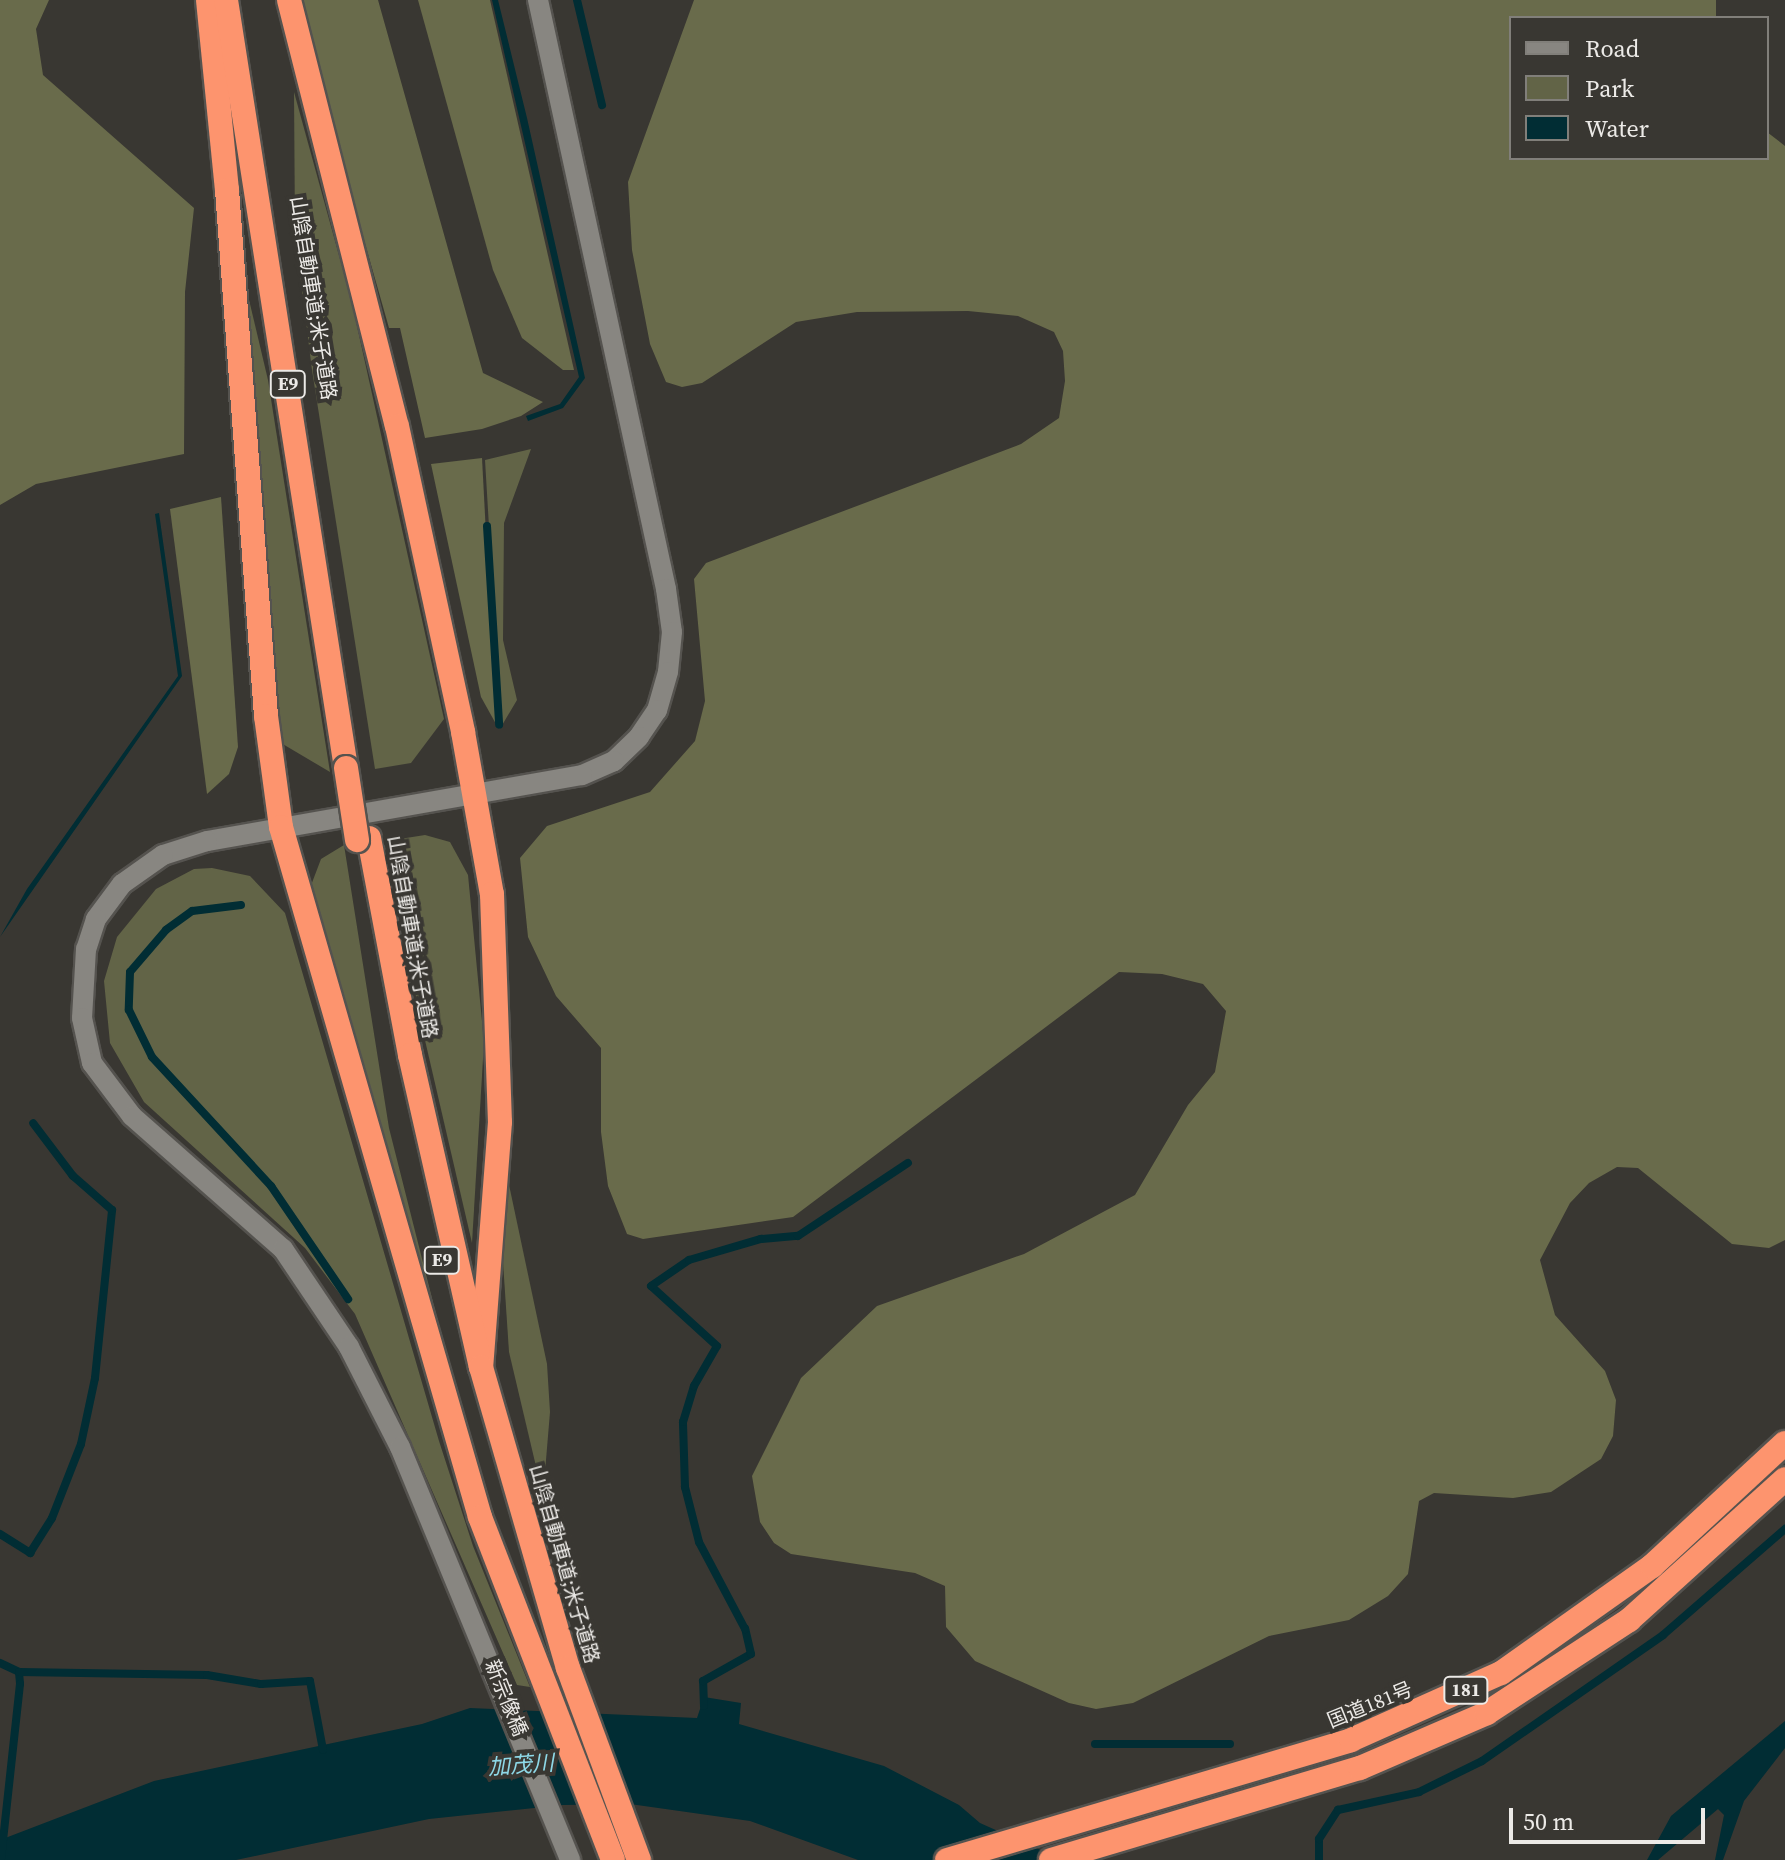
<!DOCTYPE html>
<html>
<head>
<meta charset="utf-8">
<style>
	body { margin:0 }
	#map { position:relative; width:1785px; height:1860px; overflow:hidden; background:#393732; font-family:"Source Serif 4","Noto Sans JP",serif }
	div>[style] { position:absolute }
	.green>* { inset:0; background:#626447 }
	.forest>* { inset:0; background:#696b4b }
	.water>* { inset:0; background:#012d34 }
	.stream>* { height:8px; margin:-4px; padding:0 4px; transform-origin:4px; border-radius:4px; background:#012d34 }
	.roads { filter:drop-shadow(2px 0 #55534f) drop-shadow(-2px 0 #55534f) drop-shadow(0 2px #55534f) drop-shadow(0 -2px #55534f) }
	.minor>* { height:20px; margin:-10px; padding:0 10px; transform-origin:10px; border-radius:10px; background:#888681 }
	.highway>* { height:24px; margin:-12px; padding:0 12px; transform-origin:12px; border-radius:12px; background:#fd946e }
	.bridges { filter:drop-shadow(2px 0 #55534f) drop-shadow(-2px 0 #55534f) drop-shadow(0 2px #55534f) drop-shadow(0 -2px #55534f) }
	.highway-bridge>* { height:24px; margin:-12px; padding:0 12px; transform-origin:12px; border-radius:12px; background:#fd946e }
	span { translate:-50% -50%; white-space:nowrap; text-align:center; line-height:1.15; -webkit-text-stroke:8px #393732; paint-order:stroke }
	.shield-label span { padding:2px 6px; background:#393732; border:2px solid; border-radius:6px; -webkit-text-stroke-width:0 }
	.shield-label { font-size:18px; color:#eceae7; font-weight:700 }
	.street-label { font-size:20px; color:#eceae7 }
	.water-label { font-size:22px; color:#8ed8e7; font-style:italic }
	.legend { position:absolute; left:1509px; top:16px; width:260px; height:144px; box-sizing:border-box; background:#393732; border:2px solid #817f7a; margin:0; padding:10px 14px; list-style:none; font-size:24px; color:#eceae7 }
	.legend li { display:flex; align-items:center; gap:16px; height:40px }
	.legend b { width:40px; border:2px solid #817f7a }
	.scale { position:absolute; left:1509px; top:1808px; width:196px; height:36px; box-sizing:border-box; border:4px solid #eceae7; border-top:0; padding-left:10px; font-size:24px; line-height:28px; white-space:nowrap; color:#eceae7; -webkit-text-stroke:6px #393732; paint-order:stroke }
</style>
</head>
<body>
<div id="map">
	<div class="green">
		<i style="clip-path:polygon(294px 92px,351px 299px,444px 719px,411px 763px,375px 769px,312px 370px,295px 233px)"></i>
		<i style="clip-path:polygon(246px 287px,268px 380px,330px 772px,281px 743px)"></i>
		<i style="clip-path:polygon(531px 449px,504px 523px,503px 640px,517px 700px,501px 727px,485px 460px)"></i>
		<i style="clip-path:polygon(425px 835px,450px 842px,468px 875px,484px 1042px,472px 1243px,421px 1023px,387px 841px)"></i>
		<i style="clip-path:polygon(344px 845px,389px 1128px,460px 1409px,310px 888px,321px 859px)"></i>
		<i style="clip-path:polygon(212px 868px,250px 876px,285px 913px,439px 1441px,473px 1546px,530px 1687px,517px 1685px,355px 1314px,305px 1248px,144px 1102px,110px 1043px,104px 981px,117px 937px,156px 889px,194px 869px)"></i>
		<i style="clip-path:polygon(508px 1180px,547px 1364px,550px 1412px,543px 1496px,509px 1352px,502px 1247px)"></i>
	</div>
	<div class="forest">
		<i style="clip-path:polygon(0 0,49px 0,36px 29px,43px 75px,194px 208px,185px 292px,184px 454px,36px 484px,0 505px)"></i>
		<i style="clip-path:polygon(296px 0,378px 0,483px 373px,543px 402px,521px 416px,482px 429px,425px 438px,400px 328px,389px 328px)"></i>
		<i style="clip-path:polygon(418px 0,490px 0,574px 370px,563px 370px,522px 338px,493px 270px)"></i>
		<i style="clip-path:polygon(694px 0,1716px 0,1716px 18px,1511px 18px,1511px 158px,1767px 158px,1767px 132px,1785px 146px,1785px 1240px,1769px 1248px,1732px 1244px,1638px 1168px,1617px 1167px,1589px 1183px,1570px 1203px,1540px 1260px,1555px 1315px,1605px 1371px,1616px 1400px,1613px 1436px,1601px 1459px,1551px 1492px,1513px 1498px,1434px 1493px,1419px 1501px,1408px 1574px,1388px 1596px,1349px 1620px,1269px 1636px,1133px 1703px,1096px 1709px,1069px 1703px,975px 1661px,946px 1627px,945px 1586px,915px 1573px,791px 1554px,774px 1543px,760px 1522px,752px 1476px,801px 1378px,877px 1306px,1024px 1254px,1135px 1195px,1188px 1105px,1215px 1072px,1226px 1011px,1203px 984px,1162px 974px,1119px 972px,793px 1217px,643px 1239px,627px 1234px,608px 1186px,601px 1132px,601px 1048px,556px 996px,528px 937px,520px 858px,547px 826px,650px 792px,695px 741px,705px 701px,694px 579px,706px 563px,1021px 444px,1059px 418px,1065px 381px,1063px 351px,1054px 332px,1018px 316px,968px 311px,857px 312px,796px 322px,702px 383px,682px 387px,666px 382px,650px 344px,632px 250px,628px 182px)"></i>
		<i style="clip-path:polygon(482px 458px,496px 724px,481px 697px,431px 464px)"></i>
		<i style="clip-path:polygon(221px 497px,238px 747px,229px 774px,207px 794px,170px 509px)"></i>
	</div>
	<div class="water">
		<i style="clip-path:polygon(492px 0,498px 0,527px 118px,585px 378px,563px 408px,528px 421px,526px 416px,560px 404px,579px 377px)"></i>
		<i style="clip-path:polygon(159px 513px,182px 676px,0 937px,27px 889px,178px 676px,155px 514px)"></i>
		<i style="clip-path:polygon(704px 1697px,741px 1703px,739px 1724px,884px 1766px,959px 1805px,980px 1823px,1063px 1860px,858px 1860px,750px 1821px,630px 1804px,563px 1805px,429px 1819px,236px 1860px,0 1860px,0 1840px,154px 1781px,422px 1724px,470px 1708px,697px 1718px)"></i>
		<i style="clip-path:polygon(1785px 1721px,1785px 1748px,1744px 1801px,1723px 1860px,1715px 1860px,1724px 1815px,1718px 1809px,1658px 1860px,1647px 1860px,1671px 1816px)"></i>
	</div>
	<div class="stream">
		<i style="left:577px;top:0;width:108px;rotate:76.6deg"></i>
		<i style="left:487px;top:526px;width:199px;rotate:86.5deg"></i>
		<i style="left:241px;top:905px;width:49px;rotate:173deg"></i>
		<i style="left:192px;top:911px;width:32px;rotate:144deg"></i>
		<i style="left:166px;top:930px;width:55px;rotate:130.6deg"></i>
		<i style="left:130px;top:972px;width:38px;rotate:92deg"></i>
		<i style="left:129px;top:1010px;width:52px;rotate:63.9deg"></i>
		<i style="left:152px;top:1057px;width:176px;rotate:47.3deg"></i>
		<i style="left:271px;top:1186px;width:137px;rotate:55.7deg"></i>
		<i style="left:0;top:1534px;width:36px;rotate:32deg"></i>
		<i style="left:30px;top:1553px;width:41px;rotate:-57.8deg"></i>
		<i style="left:52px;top:1518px;width:79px;rotate:-68.6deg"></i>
		<i style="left:81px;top:1444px;width:67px;rotate:-78deg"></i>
		<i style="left:95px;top:1378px;width:169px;rotate:-84.2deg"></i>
		<i style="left:112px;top:1210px;width:52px;rotate:-138.9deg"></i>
		<i style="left:73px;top:1176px;width:66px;rotate:-127deg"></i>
		<i style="left:0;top:1663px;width:21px;rotate:25deg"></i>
		<i style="left:19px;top:1672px;width:12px;rotate:85deg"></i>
		<i style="left:20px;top:1684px;width:177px;rotate:96.2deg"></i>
		<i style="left:19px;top:1672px;width:188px;rotate:0.9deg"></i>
		<i style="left:207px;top:1675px;width:55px;rotate:9.5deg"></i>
		<i style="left:261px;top:1684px;width:49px;rotate:-3.5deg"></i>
		<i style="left:310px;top:1681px;width:70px;rotate:79.3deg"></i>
		<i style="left:704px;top:1706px;width:25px;rotate:-92deg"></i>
		<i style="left:703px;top:1681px;width:55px;rotate:-29.4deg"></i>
		<i style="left:751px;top:1654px;width:26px;rotate:-103deg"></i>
		<i style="left:745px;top:1629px;width:98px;rotate:-117.9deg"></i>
		<i style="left:699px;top:1542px;width:57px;rotate:-104.3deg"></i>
		<i style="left:685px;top:1487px;width:65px;rotate:-91.8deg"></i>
		<i style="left:683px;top:1422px;width:38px;rotate:-73deg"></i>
		<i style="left:694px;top:1386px;width:46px;rotate:-60.1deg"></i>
		<i style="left:717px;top:1346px;width:89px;rotate:-137.7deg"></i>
		<i style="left:651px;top:1286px;width:46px;rotate:-34.4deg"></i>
		<i style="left:689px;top:1260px;width:75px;rotate:-16.3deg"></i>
		<i style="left:761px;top:1239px;width:37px;rotate:-5deg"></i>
		<i style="left:798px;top:1236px;width:132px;rotate:-33.6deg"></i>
		<i style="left:1095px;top:1744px;width:135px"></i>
		<i style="left:1319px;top:1860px;width:21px;rotate:-90deg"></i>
		<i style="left:1319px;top:1839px;width:35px;rotate:-57deg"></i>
		<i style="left:1338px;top:1810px;width:83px;rotate:-12.5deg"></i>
		<i style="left:1419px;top:1792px;width:70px;rotate:-26.2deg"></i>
		<i style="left:1482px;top:1761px;width:221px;rotate:-34.8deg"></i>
		<i style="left:1663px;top:1635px;width:162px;rotate:-41deg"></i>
	</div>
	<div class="roads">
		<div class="minor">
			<i style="left:538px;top:0;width:603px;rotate:77.74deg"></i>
			<i style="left:666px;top:589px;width:43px;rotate:82.1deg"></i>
			<i style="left:672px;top:632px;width:40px;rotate:95.7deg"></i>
			<i style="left:668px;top:672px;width:40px;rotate:106deg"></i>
			<i style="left:657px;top:710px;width:32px;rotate:124deg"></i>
			<i style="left:639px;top:737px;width:35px;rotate:136deg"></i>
			<i style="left:614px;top:761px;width:35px;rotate:156deg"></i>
			<i style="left:582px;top:775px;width:381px;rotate:170deg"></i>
			<i style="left:207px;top:841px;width:46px;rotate:162.3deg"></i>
			<i style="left:163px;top:855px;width:50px;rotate:144.7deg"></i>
			<i style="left:122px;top:884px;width:44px;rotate:126.6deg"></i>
			<i style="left:96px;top:919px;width:32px;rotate:108deg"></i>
			<i style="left:86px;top:949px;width:69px;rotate:93.3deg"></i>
			<i style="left:82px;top:1018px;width:46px;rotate:77.5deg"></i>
			<i style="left:92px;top:1063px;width:66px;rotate:53deg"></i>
			<i style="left:132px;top:1116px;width:201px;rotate:41.4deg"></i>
			<i style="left:283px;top:1249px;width:118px;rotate:56deg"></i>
			<i style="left:349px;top:1347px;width:112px;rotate:63deg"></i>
			<i style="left:400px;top:1447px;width:447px;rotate:67.6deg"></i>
		</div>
		<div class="highway">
			<i style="left:208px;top:0;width:191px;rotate:84.3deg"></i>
			<i style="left:227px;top:190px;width:527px;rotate:85.76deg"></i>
			<i style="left:266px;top:716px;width:112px;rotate:82.3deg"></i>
			<i style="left:281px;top:827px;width:718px;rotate:73.91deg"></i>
			<i style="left:480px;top:1517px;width:368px;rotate:68.8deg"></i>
			<i style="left:226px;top:0;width:777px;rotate:81.12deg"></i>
			<i style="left:289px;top:0;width:439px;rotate:75.8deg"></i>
			<i style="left:397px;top:426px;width:313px;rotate:77.8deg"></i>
			<i style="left:463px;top:732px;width:165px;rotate:79.9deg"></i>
			<i style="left:492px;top:894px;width:228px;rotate:88deg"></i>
			<i style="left:500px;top:1122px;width:246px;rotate:94.4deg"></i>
			<i style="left:369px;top:838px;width:221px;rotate:79.3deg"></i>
			<i style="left:410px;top:1055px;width:320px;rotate:77.2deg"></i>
			<i style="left:481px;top:1367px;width:313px;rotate:73.9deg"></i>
			<i style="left:568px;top:1668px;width:205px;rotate:69.7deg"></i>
			<i style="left:947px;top:1860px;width:421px;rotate:-16.5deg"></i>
			<i style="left:1351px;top:1740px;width:164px;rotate:-24.1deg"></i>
			<i style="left:1501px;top:1673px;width:185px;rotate:-35.3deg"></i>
			<i style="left:1652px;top:1566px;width:181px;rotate:-42.8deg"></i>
			<i style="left:1051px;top:1860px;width:322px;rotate:-16.6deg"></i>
			<i style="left:1360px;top:1768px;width:138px;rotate:-23.4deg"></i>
			<i style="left:1487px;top:1713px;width:170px;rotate:-33.2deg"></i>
			<i style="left:1629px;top:1620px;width:210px;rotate:-42.1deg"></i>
		</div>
	</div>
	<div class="bridges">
		<div class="highway-bridge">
			<i style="left:346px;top:768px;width:73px;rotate:81.3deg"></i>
		</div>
	</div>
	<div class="shield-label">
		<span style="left:288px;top:384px">E9</span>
		<span style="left:442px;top:1260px">E9</span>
		<span style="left:1466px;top:1690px">181</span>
	</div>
	<div class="street-label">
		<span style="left:313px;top:298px;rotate:81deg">山陰自動車道;米子道路</span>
		<span style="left:412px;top:937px;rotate:80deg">山陰自動車道;米子道路</span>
		<span style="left:564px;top:1564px;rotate:74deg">山陰自動車道;米子道路</span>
		<span style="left:506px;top:1698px;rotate:68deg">新宗像橋</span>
		<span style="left:1370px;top:1705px;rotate:-22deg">国道181号</span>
	</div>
	<div class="water-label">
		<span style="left:521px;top:1765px;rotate:-4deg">加茂川</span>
	</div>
	<ul class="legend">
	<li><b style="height:10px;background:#888681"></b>Road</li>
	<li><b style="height:22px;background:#626447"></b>Park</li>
	<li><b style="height:22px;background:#012d34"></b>Water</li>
	</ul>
	<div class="scale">50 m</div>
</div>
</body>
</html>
